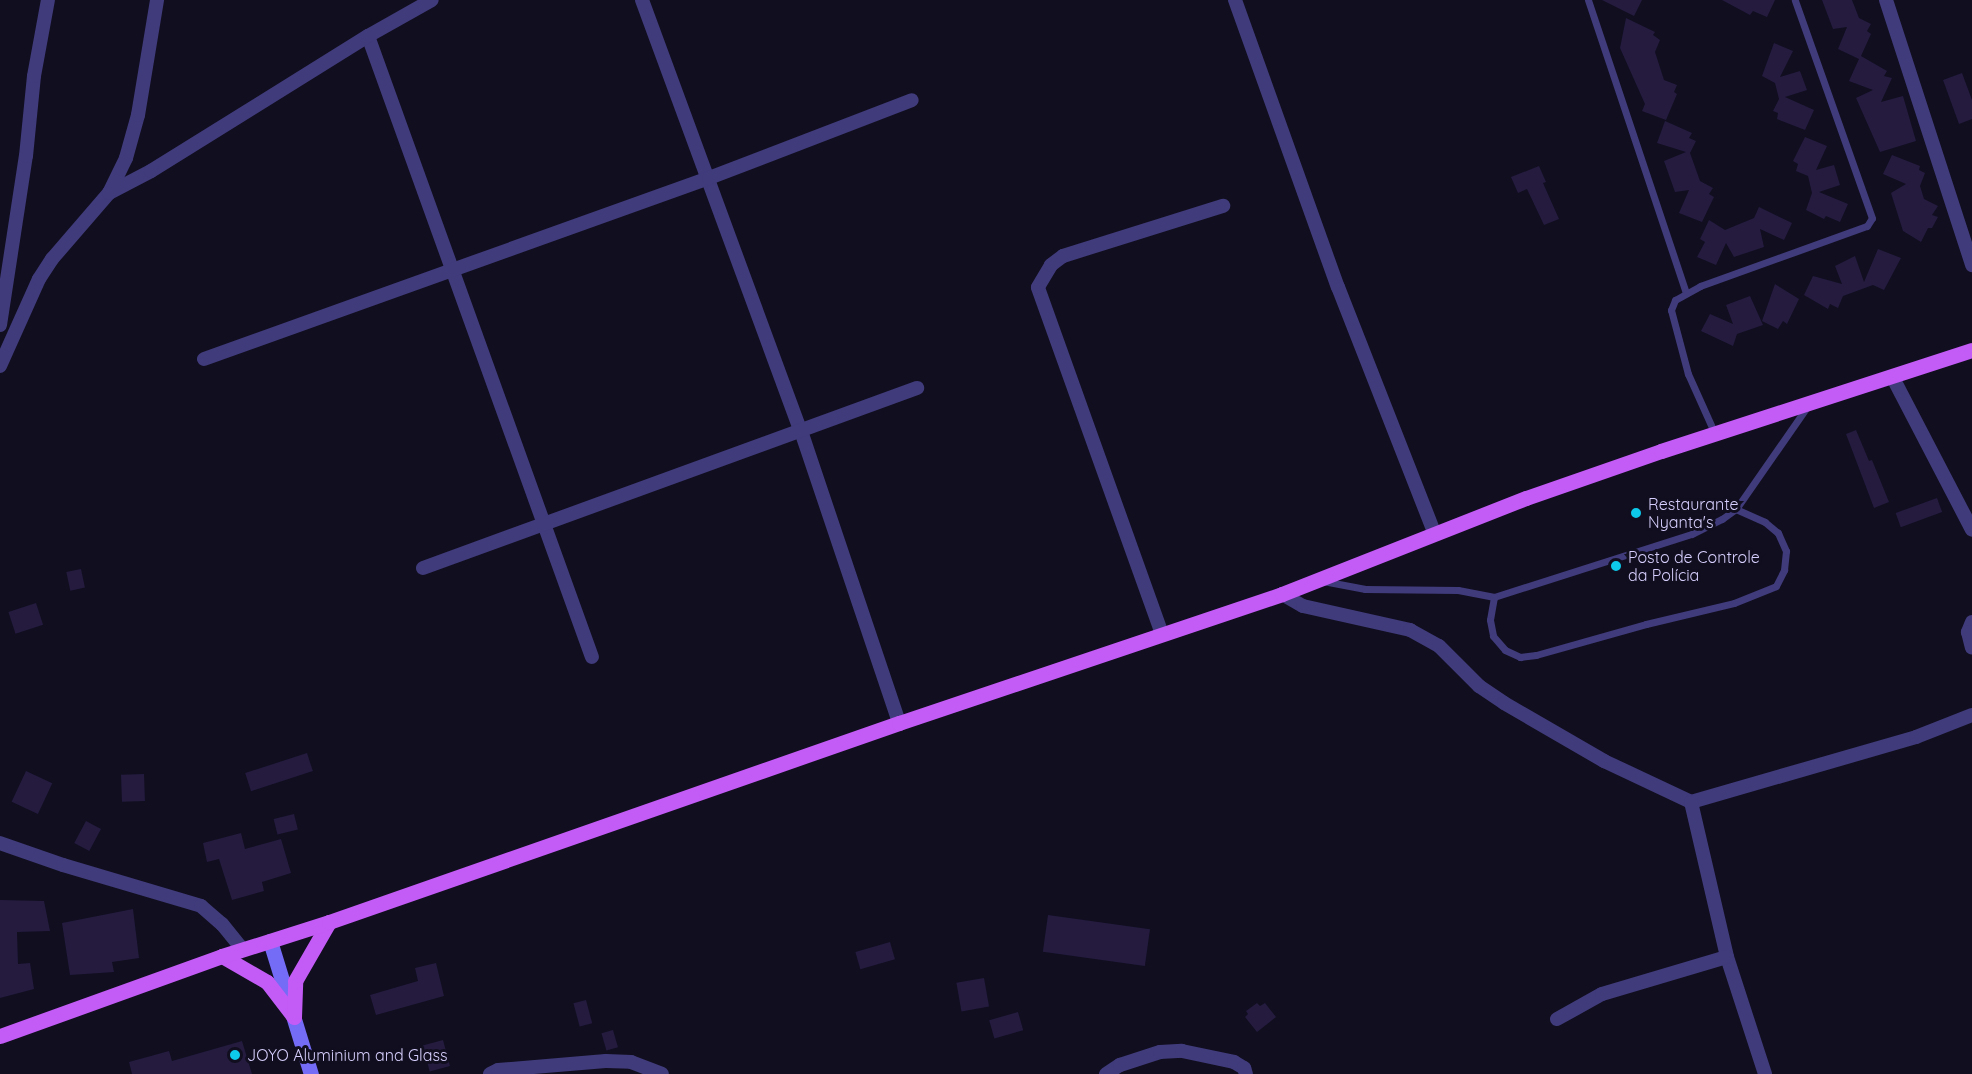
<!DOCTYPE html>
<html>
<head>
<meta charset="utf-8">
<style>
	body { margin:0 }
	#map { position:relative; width:1972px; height:1074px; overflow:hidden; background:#110e1f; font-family:Quicksand,sans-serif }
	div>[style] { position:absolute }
	.building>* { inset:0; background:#241b3f; transform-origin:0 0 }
	.service>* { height:7px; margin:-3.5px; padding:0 3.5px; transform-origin:3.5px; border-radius:3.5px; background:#403b7b }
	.minor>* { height:14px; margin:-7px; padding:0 7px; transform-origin:7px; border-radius:7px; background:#403b7b }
	.secondary>* { height:15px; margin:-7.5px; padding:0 7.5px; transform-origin:7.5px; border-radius:7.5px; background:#746bf7 }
	.primary>* { height:15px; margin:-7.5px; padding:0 7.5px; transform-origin:7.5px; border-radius:7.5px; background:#c35bf6 }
	.dots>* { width:16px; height:16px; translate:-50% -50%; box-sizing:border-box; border:3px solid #110e1f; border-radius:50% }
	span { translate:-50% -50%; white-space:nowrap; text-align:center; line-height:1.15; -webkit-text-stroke:6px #110e1f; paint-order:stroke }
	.poi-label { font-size:16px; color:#d6cefc }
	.left { translate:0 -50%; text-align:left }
</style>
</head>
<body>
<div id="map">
	<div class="building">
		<i style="clip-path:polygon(1602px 0,1642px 0,1634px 16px)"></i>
		<i style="clip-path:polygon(1722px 0,1775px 0,1767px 17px,1753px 11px,1750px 15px)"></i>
		<i style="clip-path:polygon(1822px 0,1852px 0,1859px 18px,1871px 24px,1867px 31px,1871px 34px,1861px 56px,1887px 71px,1884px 76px,1892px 78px,1881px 102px,1903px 96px,1916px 141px,1880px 152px,1856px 98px,1873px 90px,1849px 81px,1859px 59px,1838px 49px,1847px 27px,1833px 29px)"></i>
		<i style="clip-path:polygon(1626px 18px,1655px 32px,1653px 35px,1660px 40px,1655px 52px,1664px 80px,1677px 85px,1674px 92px,1677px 94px,1666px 120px,1642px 111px,1645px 104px,1620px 48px)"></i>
		<i style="clip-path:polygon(1774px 43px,1793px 51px,1780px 77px,1800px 71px,1807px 90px,1785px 97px,1814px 110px,1805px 130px,1777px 119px,1778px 113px,1773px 111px,1779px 99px,1775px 83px,1762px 76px)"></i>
		<i style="clip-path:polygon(1962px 73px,1972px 100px,1972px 119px,1959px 124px,1943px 80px)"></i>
		<i style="clip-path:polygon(1665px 121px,1692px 133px,1689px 138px,1696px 141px,1690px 153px,1700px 181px,1713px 188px,1709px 194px,1714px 197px,1702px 222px,1679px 213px,1689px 190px,1675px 192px,1664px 161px,1686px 152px,1657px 143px)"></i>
		<i style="clip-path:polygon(1805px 137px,1827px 146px,1816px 170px,1834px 165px,1840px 185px,1819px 192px,1848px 204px,1840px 222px,1826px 216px,1824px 219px,1806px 210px,1812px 193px,1808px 176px,1796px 171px,1798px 164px,1793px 161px)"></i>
		<i style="clip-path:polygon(1892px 155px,1920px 166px,1919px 170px,1925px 173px,1920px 186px,1924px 199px,1938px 206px,1932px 215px,1938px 217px,1932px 228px,1928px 228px,1921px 242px,1903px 231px,1891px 193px,1906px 184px,1883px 174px)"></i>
		<i style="clip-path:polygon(1539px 166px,1546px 182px,1543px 183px,1559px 219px,1544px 225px,1527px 189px,1518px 193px,1511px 177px)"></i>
		<i style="clip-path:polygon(1759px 207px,1792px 223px,1784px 240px,1760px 229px,1764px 247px,1734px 257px,1726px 243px,1716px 265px,1697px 257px,1705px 242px,1700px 239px,1709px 220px,1725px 230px,1754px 218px)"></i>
		<i style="clip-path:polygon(1878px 249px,1901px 258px,1884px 290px,1873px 285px,1843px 296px,1838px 308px,1830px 304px,1828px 309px,1804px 295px,1813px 276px,1842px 284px,1835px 266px,1855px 256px,1864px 282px)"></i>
		<i style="clip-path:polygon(1775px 284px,1799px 299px,1787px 324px,1783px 321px,1778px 329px,1762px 321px)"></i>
		<i style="clip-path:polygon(1750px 296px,1763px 325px,1737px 334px,1733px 346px,1701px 331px,1710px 314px,1733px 324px,1726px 305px)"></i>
		<i style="clip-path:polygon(1856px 430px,1869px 461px,1872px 460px,1889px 502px,1874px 508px,1846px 434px)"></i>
		<i style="left:1937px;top:498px;width:15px;height:44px;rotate:70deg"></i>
		<i style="left:81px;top:569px;width:19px;height:15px;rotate:78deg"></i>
		<i style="left:36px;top:603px;width:23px;height:29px;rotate:72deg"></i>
		<i style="left:307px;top:753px;width:19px;height:65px;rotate:72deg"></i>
		<i style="left:26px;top:771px;width:29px;height:34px;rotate:25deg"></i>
		<i style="left:144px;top:774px;width:27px;height:23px;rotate:88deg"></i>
		<i style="left:294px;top:814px;width:16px;height:21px;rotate:76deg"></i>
		<i style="left:86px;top:821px;width:17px;height:25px;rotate:28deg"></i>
		<i style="clip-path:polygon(241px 833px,245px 849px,281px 839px,291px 873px,262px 882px,264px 891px,232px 900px,219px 859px,207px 862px,203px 843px)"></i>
		<i style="clip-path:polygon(0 900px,44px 901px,50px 931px,17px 932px,18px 964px,30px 963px,34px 989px,0 998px)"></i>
		<i style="clip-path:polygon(133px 909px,139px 958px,112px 962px,114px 972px,70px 975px,62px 923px)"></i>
		<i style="left:1048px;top:915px;width:103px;height:37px;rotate:8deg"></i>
		<i style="left:890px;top:942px;width:18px;height:36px;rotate:74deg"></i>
		<i style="clip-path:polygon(436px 963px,444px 996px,376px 1015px,370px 995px,418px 981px,415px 968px)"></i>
		<i style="left:984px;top:978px;width:29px;height:28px;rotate:80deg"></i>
		<i style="left:586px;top:1000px;width:24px;height:13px;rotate:75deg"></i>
		<i style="clip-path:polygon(1257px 1003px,1260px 1006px,1265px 1003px,1276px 1017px,1257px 1032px,1245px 1017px,1248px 1014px,1246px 1011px)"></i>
		<i style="left:1018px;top:1012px;width:19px;height:30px;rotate:74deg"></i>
		<i style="left:613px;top:1030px;width:18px;height:12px;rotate:74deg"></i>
		<i style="left:443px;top:1040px;width:27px;height:21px;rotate:75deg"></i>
		<i style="clip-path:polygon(242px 1041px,252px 1074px,132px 1074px,129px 1062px,169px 1051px,172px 1061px)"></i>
	</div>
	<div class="service">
		<i style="left:1588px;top:0;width:309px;rotate:71.5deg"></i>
		<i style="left:1715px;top:434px;width:66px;rotate:-114.2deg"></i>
		<i style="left:1688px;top:374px;width:66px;rotate:-104.9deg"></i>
		<i style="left:1671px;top:310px;width:11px;rotate:-68deg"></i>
		<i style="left:1675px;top:300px;width:29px;rotate:-29deg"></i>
		<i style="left:1700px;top:286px;width:177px;rotate:-19.8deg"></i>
		<i style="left:1867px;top:226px;width:9px;rotate:-58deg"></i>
		<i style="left:1872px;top:218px;width:231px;rotate:-109.5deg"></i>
		<i style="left:1323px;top:581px;width:43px;rotate:10.8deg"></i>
		<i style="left:1365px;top:589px;width:93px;rotate:0.6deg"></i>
		<i style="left:1458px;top:590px;width:37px;rotate:11deg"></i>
		<i style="left:1494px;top:597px;width:208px;rotate:-17.7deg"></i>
		<i style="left:1692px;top:534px;width:34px;rotate:-27deg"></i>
		<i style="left:1722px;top:519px;width:17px;rotate:-36deg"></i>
		<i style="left:1736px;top:509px;width:124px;rotate:-55.2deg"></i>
		<i style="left:1494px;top:597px;width:23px;rotate:100deg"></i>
		<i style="left:1490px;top:620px;width:16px;rotate:79deg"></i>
		<i style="left:1493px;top:636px;width:18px;rotate:49deg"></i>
		<i style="left:1505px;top:650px;width:17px;rotate:25deg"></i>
		<i style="left:1520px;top:657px;width:16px;rotate:-7deg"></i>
		<i style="left:1536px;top:655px;width:114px;rotate:-15.7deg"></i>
		<i style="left:1646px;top:624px;width:90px;rotate:-13.4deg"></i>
		<i style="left:1734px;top:603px;width:45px;rotate:-22deg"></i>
		<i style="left:1776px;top:586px;width:18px;rotate:-63deg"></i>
		<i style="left:1784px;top:570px;width:19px;rotate:-84deg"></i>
		<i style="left:1786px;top:551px;width:20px;rotate:-114deg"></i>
		<i style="left:1778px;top:533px;width:17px;rotate:-140deg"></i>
		<i style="left:1765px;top:522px;width:32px;rotate:-156deg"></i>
	</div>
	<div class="minor">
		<i style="left:642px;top:0;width:459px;rotate:69.8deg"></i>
		<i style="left:801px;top:431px;width:308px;rotate:71.4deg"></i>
		<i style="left:1235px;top:0;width:305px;rotate:70.3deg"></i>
		<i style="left:1338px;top:287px;width:265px;rotate:68.6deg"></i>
		<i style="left:1886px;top:0;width:279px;rotate:72deg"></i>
		<i style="left:368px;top:36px;width:660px;rotate:70.17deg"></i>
		<i style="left:109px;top:193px;width:47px;rotate:-27.6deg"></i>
		<i style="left:151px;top:171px;width:256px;rotate:-31.9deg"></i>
		<i style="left:368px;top:36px;width:73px;rotate:-29.4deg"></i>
		<i style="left:0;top:325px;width:171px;rotate:-81.3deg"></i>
		<i style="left:26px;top:156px;width:80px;rotate:-84.3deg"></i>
		<i style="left:34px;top:76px;width:77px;rotate:-79.6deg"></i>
		<i style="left:204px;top:359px;width:536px;rotate:-19.72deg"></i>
		<i style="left:709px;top:178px;width:217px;rotate:-21deg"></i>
		<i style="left:0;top:366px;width:95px;rotate:-65.9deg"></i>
		<i style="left:39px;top:279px;width:24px;rotate:-57deg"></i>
		<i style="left:52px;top:259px;width:87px;rotate:-49.2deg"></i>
		<i style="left:109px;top:193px;width:39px;rotate:-64deg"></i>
		<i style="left:126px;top:158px;width:45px;rotate:-74.4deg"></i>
		<i style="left:138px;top:115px;width:117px;rotate:-80.6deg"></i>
		<i style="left:1893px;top:378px;width:171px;rotate:62.5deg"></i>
		<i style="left:423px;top:568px;width:526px;rotate:-20.02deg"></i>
		<i style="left:1282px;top:594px;width:24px;rotate:30deg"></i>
		<i style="left:1303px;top:606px;width:110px;rotate:12.6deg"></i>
		<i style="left:1410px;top:630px;width:33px;rotate:29deg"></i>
		<i style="left:1439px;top:646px;width:57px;rotate:45deg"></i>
		<i style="left:1479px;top:686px;width:30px;rotate:34deg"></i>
		<i style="left:1504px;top:703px;width:116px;rotate:30.1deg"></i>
		<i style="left:1604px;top:761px;width:96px;rotate:25.2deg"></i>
		<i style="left:1691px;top:802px;width:234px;rotate:-16.1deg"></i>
		<i style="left:1916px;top:737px;width:60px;rotate:-21.4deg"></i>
		<i style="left:1972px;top:622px;width:11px;rotate:112deg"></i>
		<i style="left:1968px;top:632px;width:16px;rotate:76deg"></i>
		<i style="left:1162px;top:634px;width:368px;rotate:-109.7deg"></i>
		<i style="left:1038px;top:287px;width:26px;rotate:-59deg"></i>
		<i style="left:1051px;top:265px;width:15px;rotate:-37deg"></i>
		<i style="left:1063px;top:256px;width:168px;rotate:-17.4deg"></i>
		<i style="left:1691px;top:802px;width:159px;rotate:76.9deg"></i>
		<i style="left:1727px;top:957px;width:123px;rotate:72deg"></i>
		<i style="left:0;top:843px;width:67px;rotate:19.2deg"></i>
		<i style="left:63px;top:865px;width:144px;rotate:16.5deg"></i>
		<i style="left:201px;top:906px;width:28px;rotate:41deg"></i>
		<i style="left:222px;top:924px;width:32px;rotate:51deg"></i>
		<i style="left:1557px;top:1019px;width:51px;rotate:-29.1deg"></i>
		<i style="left:1602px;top:994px;width:130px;rotate:-16.5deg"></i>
		<i style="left:490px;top:1074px;width:9px;rotate:-27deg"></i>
		<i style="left:498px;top:1070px;width:108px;rotate:-4.8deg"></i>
		<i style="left:606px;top:1061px;width:25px;rotate:2deg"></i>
		<i style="left:631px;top:1062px;width:33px;rotate:21deg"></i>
		<i style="left:1106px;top:1074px;width:17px;rotate:-33deg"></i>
		<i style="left:1120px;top:1065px;width:42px;rotate:-18deg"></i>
		<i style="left:1160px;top:1052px;width:22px;rotate:-3deg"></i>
		<i style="left:1182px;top:1051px;width:53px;rotate:11.9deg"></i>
		<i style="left:1234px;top:1062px;width:12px;rotate:31deg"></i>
		<i style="left:1244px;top:1068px;width:6px;rotate:72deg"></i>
	</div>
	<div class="secondary">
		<i style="left:270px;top:941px;width:139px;rotate:72.9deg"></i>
	</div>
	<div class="primary">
		<i style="left:222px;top:956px;width:52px;rotate:30deg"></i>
		<i style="left:267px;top:982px;width:44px;rotate:52.4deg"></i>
		<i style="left:294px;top:1017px;width:36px;rotate:-88deg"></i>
		<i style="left:295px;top:981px;width:68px;rotate:-60deg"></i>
		<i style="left:0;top:1036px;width:236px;rotate:-19.8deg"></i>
		<i style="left:222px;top:956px;width:112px;rotate:-17.6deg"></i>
		<i style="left:329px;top:922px;width:604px;rotate:-19.25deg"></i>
		<i style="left:899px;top:723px;width:404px;rotate:-18.6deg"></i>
		<i style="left:1282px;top:594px;width:262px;rotate:-21.5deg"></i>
		<i style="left:1526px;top:498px;width:143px;rotate:-19.2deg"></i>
		<i style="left:1661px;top:451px;width:327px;rotate:-18deg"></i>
	</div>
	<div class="dots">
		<i style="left:1636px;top:513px;background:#0dcaea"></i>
		<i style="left:1616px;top:566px;background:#0dcaea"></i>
		<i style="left:235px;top:1055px;background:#0dcaea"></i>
	</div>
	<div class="poi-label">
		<span class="left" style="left:1648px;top:513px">Restaurante<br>Nyanta's</span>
		<span class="left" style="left:1628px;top:566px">Posto de Controle<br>da Polícia</span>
		<span class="left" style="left:247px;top:1055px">JOYO Aluminium and Glass</span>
	</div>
</div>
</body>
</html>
